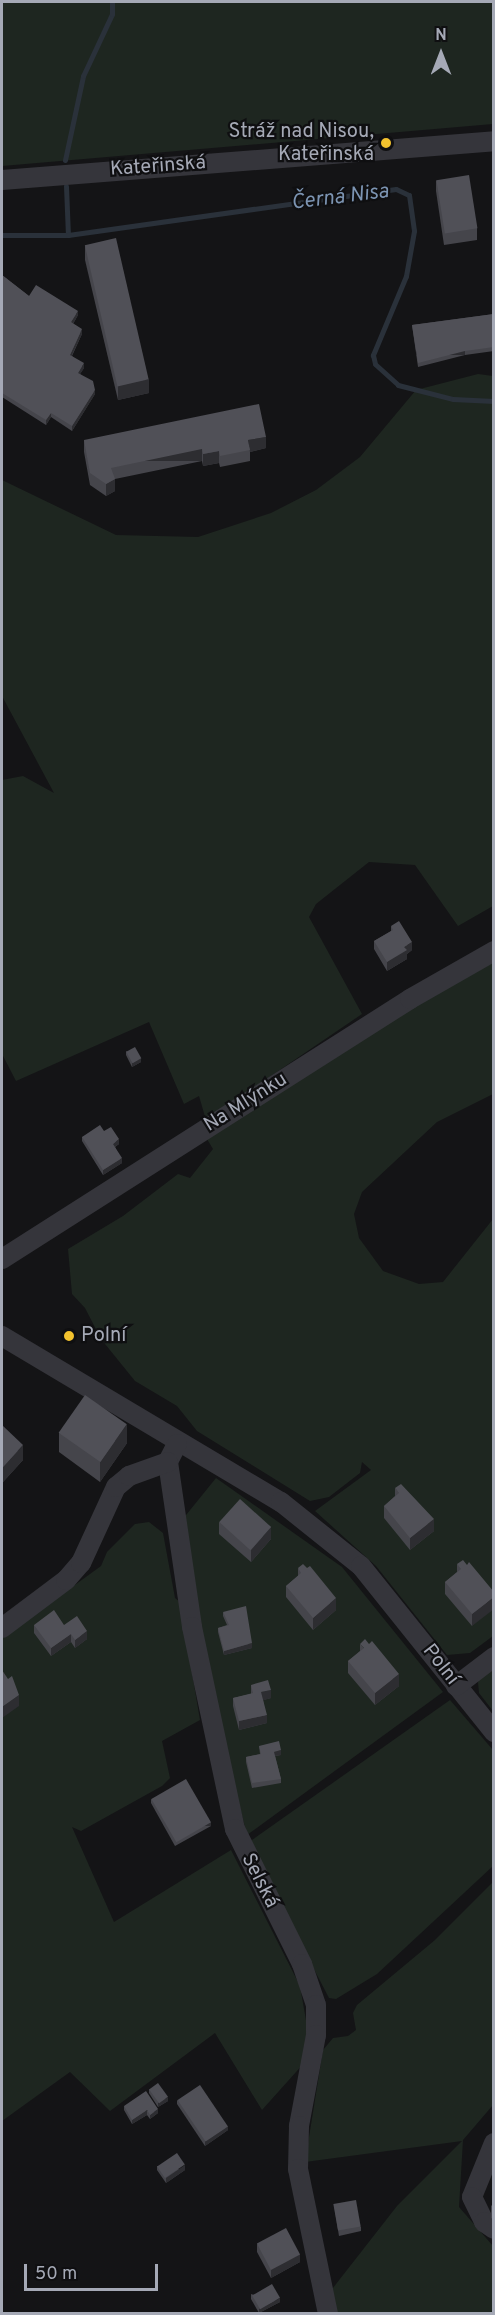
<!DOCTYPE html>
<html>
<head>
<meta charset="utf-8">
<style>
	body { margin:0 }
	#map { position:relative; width:495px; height:2315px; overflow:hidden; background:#141416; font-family:Overpass,sans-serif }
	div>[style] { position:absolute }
	.green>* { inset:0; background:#1e2620 }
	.stream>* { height:5px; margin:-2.5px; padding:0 2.5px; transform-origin:2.5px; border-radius:2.5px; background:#2a313a }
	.minor>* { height:20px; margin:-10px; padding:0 10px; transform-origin:10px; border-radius:10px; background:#35353b }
	.wall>* { inset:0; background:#45454b }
	.shaded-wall>* { inset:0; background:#2d2d31; transform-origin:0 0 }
	.building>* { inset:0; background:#505057; transform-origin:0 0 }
	.dots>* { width:16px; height:16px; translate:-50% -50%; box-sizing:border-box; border:3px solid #0f0f11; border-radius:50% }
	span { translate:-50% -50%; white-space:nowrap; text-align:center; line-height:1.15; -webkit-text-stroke:4.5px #0f0f11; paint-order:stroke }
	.poi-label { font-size:20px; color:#a5a9b6 }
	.right { translate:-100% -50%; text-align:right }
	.left { translate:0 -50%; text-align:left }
	.street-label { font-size:20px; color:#a5a9b6 }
	.water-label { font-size:21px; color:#7c94b2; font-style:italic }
	.frame { position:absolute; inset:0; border:3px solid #a5a9b6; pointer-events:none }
	.north { position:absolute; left:411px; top:24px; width:60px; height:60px; -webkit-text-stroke:4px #0f0f11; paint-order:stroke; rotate:0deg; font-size:16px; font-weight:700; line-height:24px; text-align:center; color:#a5a9b6 }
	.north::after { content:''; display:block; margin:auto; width:21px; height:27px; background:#a5a9b6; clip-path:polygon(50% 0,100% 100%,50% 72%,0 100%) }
	.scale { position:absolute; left:24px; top:2264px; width:134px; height:27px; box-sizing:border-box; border:3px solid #a5a9b6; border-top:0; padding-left:8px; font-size:18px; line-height:21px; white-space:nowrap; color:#a5a9b6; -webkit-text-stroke:4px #0f0f11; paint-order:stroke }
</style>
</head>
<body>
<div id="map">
	<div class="green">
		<i style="clip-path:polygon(2px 2px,493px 2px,493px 124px,2px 166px)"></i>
		<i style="clip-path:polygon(478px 374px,493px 376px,493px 906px,458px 926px,415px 865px,369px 862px,316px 904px,309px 917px,362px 1014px,206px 1120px,199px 1096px,184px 1104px,149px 1022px,16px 1081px,2px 1054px,2px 780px,23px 776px,54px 793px,2px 696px,2px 480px,116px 535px,198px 537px,271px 513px,316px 490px,360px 457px,416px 390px)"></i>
		<i style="clip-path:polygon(493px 959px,493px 1094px,437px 1122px,362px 1192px,354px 1214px,359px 1238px,383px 1271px,419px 1284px,443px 1282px,493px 1219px,493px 1636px,470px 1653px,447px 1655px,376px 1566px,315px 1511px,371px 1470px,362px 1462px,360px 1473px,329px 1497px,310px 1501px,197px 1431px,177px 1406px,135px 1381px,101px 1339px,85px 1308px,72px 1294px,68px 1249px,123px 1216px,178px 1174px,190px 1178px,213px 1149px,207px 1139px,422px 1000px)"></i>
		<i style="clip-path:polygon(216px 1478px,342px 1567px,443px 1692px,247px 1835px,219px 1727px,182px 1520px)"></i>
		<i style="clip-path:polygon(149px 1522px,163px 1533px,175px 1598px,180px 1602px,200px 1720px,162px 1741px,170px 1778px,162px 1786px,81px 1831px,72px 1827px,114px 1922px,231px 1850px,300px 1986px,307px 2026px,305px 2062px,262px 2110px,215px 2033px,110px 2111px,70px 2072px,2px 2121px,2px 1638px,101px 1566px,107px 1552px,135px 1524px)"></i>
		<i style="clip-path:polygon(493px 1662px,493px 1711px,479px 1693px,478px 1682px,484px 1668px)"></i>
		<i style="clip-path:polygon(450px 1700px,493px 1750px,493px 1866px,377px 1974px,336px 1999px,329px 1998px,250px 1846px,252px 1840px)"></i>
		<i style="clip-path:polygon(493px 1882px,493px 2105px,463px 2140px,459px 2207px,493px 2246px,493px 2313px,334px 2313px,329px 2293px,397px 2206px,462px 2141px,305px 2162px,323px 2050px,333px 2038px,348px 2036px,356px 2030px,353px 2013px,357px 2005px,435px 1940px)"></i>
	</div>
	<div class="stream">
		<i style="left:65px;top:160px;width:86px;rotate:-77.9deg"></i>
		<i style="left:83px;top:76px;width:68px;rotate:-64.9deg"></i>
		<i style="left:112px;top:14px;width:12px;rotate:-90deg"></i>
		<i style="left:66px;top:186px;width:49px;rotate:87.7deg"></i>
		<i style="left:2px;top:235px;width:66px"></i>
		<i style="left:68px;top:235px;width:331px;rotate:-8deg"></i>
		<i style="left:396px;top:189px;width:14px;rotate:25deg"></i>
		<i style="left:409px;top:195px;width:36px;rotate:82deg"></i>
		<i style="left:414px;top:231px;width:46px;rotate:100.1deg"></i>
		<i style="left:406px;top:276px;width:86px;rotate:112.7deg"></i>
		<i style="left:373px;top:355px;width:9px;rotate:77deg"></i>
		<i style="left:375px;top:364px;width:31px;rotate:42deg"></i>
		<i style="left:398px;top:385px;width:57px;rotate:14.3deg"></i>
		<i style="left:453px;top:399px;width:41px;rotate:2.8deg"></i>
	</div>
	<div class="minor">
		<i style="left:2px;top:180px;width:494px;rotate:-4.5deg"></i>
		<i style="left:2px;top:1259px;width:484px;rotate:-32.5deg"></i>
		<i style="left:410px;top:999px;width:97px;rotate:-29.7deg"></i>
		<i style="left:2px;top:1336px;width:325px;rotate:30.8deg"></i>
		<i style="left:281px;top:1502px;width:102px;rotate:38.7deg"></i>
		<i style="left:361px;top:1566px;width:213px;rotate:51.3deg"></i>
		<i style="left:177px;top:1444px;width:20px;rotate:117deg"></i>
		<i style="left:168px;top:1462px;width:167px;rotate:81.7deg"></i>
		<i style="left:192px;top:1627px;width:207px;rotate:78deg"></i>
		<i style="left:235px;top:1829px;width:151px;rotate:63.6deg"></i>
		<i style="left:302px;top:1964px;width:43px;rotate:71.1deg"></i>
		<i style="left:316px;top:2005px;width:30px;rotate:90deg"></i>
		<i style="left:316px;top:2035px;width:93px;rotate:100.6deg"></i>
		<i style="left:299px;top:2126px;width:43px;rotate:91.3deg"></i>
		<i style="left:298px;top:2169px;width:148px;rotate:78.3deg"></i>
		<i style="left:2px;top:1628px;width:80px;rotate:-36.9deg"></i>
		<i style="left:66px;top:1580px;width:23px;rotate:-49deg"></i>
		<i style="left:81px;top:1563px;width:84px;rotate:-65.3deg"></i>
		<i style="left:116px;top:1487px;width:17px;rotate:-40deg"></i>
		<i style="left:129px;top:1476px;width:41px;rotate:-19.7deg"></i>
		<i style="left:456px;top:1686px;width:48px;rotate:-37.3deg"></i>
		<i style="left:494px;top:2143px;width:58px;rotate:112.2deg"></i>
		<i style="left:472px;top:2197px;width:28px;rotate:64deg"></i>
		<i style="left:484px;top:2222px;width:12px;rotate:35deg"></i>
	</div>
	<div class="wall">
		<i style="clip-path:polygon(436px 180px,477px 228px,477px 240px,444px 245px,436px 191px)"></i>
		<i style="clip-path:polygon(85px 245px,149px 393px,118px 400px,85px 260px)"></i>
		<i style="clip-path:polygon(2px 275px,29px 296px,78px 315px,73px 324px,82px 334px,72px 356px,84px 368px,80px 374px,95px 394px,72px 431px,51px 417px,46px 425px,2px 397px)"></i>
		<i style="clip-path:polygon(494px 314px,494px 351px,465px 355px,418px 367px,412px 325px)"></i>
		<i style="clip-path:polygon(84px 440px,266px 448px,250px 452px,250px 461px,220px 467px,219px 463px,203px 466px,202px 461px,115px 479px,115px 491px,106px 496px,90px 485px,84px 452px)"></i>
		<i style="clip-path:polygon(391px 926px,412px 950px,407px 954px,407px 959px,387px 971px,374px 949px,374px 941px,391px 931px)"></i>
		<i style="clip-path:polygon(126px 1051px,141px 1062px,132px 1067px,126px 1055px)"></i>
		<i style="clip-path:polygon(104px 1131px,119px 1144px,115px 1147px,122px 1163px,103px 1175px,82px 1141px,82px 1137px)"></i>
		<i style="clip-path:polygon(2px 1425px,23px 1460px,3px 1482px,2px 1481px)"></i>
		<i style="clip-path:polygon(59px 1433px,127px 1443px,100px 1482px,59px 1452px)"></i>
		<i style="clip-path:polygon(395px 1488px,434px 1531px,410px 1550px,384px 1518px,384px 1506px,395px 1496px)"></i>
		<i style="clip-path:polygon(219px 1522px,271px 1539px,251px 1562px,219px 1534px)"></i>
		<i style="clip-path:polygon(457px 1564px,494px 1592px,472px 1626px,445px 1594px,445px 1582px,457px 1572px)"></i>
		<i style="clip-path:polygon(298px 1568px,336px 1610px,313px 1630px,286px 1597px,286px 1586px,298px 1576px)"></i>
		<i style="clip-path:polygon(223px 1612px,252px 1648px,224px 1655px,218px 1632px,218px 1628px,227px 1625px,223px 1616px)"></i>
		<i style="clip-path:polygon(34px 1625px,64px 1625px,87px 1639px,75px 1648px,71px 1642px,51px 1656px,34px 1633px)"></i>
		<i style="clip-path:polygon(360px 1644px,399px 1686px,375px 1705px,348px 1673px,348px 1661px,360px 1651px)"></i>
		<i style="clip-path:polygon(251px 1685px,271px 1698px,263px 1700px,267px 1723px,239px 1730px,233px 1706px,233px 1698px,251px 1694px)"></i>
		<i style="clip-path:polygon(259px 1746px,281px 1755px,275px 1756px,281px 1779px,281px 1783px,252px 1788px,246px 1762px,246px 1757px,260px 1754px)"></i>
		<i style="clip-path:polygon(151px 1799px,211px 1826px,175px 1846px,151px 1803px)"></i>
		<i style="clip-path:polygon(149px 2089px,168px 2101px,158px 2107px,149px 2093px)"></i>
		<i style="clip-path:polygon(177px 2100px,228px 2130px,205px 2146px,177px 2104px)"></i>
		<i style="clip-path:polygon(124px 2106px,158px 2113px,150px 2119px,147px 2115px,132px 2124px,124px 2110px)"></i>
		<i style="clip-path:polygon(157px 2166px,185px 2170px,166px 2183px,157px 2170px)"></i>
		<i style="clip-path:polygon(494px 2203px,494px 2220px,491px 2218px,491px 2206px)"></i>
		<i style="clip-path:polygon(334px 2205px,361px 2227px,361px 2231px,339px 2236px)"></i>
		<i style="clip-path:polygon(257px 2244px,300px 2262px,271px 2278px,257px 2252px)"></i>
		<i style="clip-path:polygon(251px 2294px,280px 2302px,259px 2313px,251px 2299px)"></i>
	</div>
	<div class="shaded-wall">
		<i style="clip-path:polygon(78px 311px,78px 315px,71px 327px,71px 322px)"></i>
		<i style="clip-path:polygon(82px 329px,82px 334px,70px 359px,70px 355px)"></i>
		<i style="left:465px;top:351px;width:4px;height:49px;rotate:90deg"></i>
		<i style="clip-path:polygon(84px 363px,84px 368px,78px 377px,78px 373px)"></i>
		<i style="clip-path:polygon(149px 379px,149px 393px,118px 400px,118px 385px)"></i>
		<i style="clip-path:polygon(95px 390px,95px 394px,72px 431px,72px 426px)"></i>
		<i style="clip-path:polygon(51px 413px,51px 417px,46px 425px,46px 420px)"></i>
		<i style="clip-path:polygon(266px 437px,266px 448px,250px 452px,248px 440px)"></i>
		<i style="left:202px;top:449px;width:12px;height:93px;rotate:90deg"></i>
		<i style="clip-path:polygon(219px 451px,219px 463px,203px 466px,203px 454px)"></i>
		<i style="clip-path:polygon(115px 479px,115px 491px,106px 496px,106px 484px)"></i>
		<i style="clip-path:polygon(412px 942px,412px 950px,407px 954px,407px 959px,387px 971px,387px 962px,404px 947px)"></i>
		<i style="clip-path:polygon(141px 1058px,141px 1062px,132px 1067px,132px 1063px)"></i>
		<i style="clip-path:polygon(119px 1139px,119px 1144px,113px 1148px,113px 1144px)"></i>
		<i style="clip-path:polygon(122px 1158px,122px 1163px,103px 1175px,103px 1170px)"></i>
		<i style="clip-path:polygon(127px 1424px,127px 1443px,100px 1482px,100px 1462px)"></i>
		<i style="clip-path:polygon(23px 1445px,23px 1460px,3px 1482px,3px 1467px)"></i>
		<i style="clip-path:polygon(434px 1519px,434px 1531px,410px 1550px,410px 1538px)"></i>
		<i style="clip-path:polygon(271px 1527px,271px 1539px,251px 1562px,251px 1550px)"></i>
		<i style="clip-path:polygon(494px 1597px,494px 1609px,472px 1626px,472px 1614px)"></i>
		<i style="clip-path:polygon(336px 1598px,336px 1610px,313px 1630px,313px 1618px)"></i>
		<i style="clip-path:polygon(87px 1631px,87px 1639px,75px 1648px,75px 1640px)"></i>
		<i style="clip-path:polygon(71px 1634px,71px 1642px,51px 1656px,51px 1648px)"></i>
		<i style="clip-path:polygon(252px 1643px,252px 1648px,224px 1655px,224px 1651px)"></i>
		<i style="clip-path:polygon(399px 1674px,399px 1686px,375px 1705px,375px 1693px)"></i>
		<i style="clip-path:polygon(271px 1690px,271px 1698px,261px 1701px,261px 1692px)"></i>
		<i style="clip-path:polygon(19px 1695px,19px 1706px,2px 1718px,2px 1707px)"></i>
		<i style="clip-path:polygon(267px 1715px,267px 1723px,239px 1730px,239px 1721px)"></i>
		<i style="clip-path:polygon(281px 1750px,281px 1755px,274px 1756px,274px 1752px)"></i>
		<i style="left:211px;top:1822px;width:4px;height:41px;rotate:90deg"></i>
		<i style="clip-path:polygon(168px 2097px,168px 2101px,158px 2107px,158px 2103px)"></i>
		<i style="clip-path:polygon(158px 2109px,158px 2113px,150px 2119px,150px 2115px)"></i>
		<i style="clip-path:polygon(147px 2110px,147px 2115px,132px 2124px,132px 2120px)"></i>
		<i style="clip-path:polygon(228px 2126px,228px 2130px,205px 2146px,205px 2141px)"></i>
		<i style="clip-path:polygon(185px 2165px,185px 2170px,166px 2183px,166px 2178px)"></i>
		<i style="clip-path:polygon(300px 2254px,300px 2262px,271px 2278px,271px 2269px)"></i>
		<i style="clip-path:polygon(280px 2298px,280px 2302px,259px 2313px,259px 2309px)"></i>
	</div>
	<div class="building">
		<i style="left:469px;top:175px;width:54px;height:33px;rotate:81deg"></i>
		<i style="left:116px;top:238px;width:145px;height:32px;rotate:77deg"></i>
		<i style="clip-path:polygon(2px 275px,29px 296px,36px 285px,78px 311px,71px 322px,82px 329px,70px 355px,84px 363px,78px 373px,93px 381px,95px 390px,72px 426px,51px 413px,46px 420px,2px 393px)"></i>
		<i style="clip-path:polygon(494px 314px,494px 347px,465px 351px,418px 363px,412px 325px)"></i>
		<i style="clip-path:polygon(259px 404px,266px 437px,248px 440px,250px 450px,220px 456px,219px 451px,203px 454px,202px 449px,111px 468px,115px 479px,106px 484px,90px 473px,84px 440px)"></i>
		<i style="clip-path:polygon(399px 921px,412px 942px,404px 947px,407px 950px,387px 962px,374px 941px,393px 930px,391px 926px)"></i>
		<i style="left:135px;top:1047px;width:13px;height:10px;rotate:61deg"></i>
		<i style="clip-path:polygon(100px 1125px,104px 1131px,111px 1127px,119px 1139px,113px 1144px,122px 1158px,103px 1170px,82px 1137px)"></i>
		<i style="left:85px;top:1395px;width:51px;height:46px;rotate:35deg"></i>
		<i style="clip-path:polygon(2px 1425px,23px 1445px,3px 1467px,2px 1466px)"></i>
		<i style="clip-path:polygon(401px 1484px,434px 1519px,410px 1538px,384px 1506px,399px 1493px,395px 1488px)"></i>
		<i style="left:240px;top:1499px;width:42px;height:31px;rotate:42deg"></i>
		<i style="clip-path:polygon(463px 1560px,467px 1565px,469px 1562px,494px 1592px,494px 1597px,472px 1614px,445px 1582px,461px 1569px,457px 1564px)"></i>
		<i style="clip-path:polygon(303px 1564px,307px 1568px,310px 1566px,336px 1598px,313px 1618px,286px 1586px,301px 1573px,298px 1568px)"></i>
		<i style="clip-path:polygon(246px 1606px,252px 1643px,224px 1651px,218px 1628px,229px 1625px,223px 1612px)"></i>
		<i style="clip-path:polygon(54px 1610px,64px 1625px,77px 1616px,87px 1631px,75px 1640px,71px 1634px,51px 1648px,34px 1625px)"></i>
		<i style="clip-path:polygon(365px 1639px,369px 1644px,372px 1641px,399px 1674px,375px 1693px,348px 1661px,364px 1648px,360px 1644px)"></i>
		<i style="clip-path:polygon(2px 1670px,8px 1679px,12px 1676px,19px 1695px,2px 1707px)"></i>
		<i style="clip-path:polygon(268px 1680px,271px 1690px,261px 1692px,267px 1715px,239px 1721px,233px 1698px,253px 1693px,251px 1685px)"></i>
		<i style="clip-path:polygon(279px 1741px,281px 1750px,274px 1752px,281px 1779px,252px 1783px,246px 1757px,261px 1754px,259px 1746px)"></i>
		<i style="left:186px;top:1779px;width:50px;height:40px;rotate:60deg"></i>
		<i style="left:158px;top:2083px;width:17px;height:11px;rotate:54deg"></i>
		<i style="left:200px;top:2085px;width:50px;height:27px;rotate:56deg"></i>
		<i style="clip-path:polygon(146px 2091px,158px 2109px,150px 2115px,147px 2110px,132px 2120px,124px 2106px)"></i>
		<i style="left:177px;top:2153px;width:14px;height:24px;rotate:56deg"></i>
		<i style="left:356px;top:2200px;width:27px;height:23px;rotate:80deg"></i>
		<i style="left:286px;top:2228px;width:30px;height:33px;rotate:62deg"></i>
		<i style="left:272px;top:2284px;width:16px;height:23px;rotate:60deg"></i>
	</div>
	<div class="dots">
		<i style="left:386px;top:143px;background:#f3c22e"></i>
		<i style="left:69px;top:1336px;background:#f3c22e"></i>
	</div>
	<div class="poi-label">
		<span class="right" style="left:374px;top:144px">Stráž nad Nisou,<br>Kateřinská</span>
		<span class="left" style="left:81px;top:1336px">Polní</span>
	</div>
	<div class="street-label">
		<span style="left:158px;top:167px;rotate:-4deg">Kateřinská</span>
		<span style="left:246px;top:1103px;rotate:-32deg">Na Mlýnku</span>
		<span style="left:440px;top:1665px;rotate:52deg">Polní</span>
		<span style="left:259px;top:1881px;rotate:63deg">Selská</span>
	</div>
	<div class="water-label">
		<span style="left:340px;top:198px;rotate:-7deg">Černá Nisa</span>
	</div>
	<div class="frame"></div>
	<div class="north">N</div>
	<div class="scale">50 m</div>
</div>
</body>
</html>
